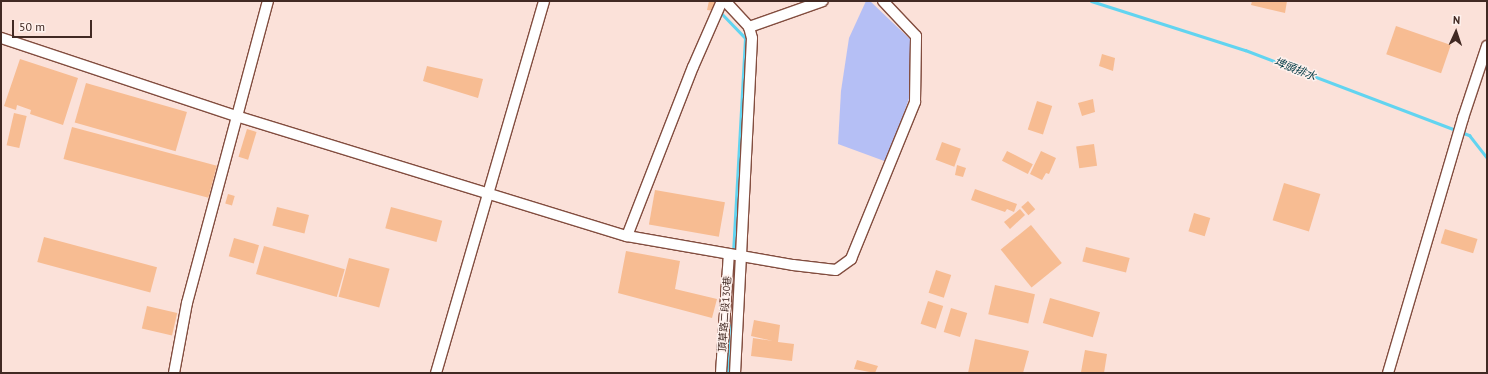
<!DOCTYPE html>
<html>
<head>
<meta charset="utf-8">
<style>
	body { margin:0 }
	#map { position:relative; width:1488px; height:374px; overflow:hidden; background:#fbe1d9; font-family:"PT Sans","Noto Sans TC",sans-serif }
	div>[style] { position:absolute }
	.green>* { inset:0; background:#b5bff5 }
	.stream>* { height:3px; margin:-1.5px; padding:0 1.5px; transform-origin:1.5px; border-radius:1.5px; background:#62d4f0 }
	.building>* { inset:0; background:#f7bc92; transform-origin:0 0 }
	.roads { filter:drop-shadow(1px 0 #824d3f) drop-shadow(-1px 0 #824d3f) drop-shadow(0 1px #824d3f) drop-shadow(0 -1px #824d3f) }
	.minor>* { height:10px; margin:-5px; padding:0 5px; transform-origin:5px; border-radius:5px; background:#fff }
	span { translate:-50% -50%; white-space:nowrap; text-align:center; line-height:1.15; -webkit-text-stroke:3px #fef1ed; paint-order:stroke }
	.street-label { font-size:10px; color:#412923 }
	.water-label { font-size:11px; color:#053c47; font-style:italic }
	.frame { position:absolute; inset:0; border:2px solid #412923; pointer-events:none }
	.north { position:absolute; left:1436px; top:12px; width:40px; height:40px; -webkit-text-stroke:3px #fef1ed; paint-order:stroke; rotate:3deg; font-size:11px; font-weight:700; line-height:16px; text-align:center; color:#412923 }
	.north::after { content:''; display:block; margin:auto; width:14px; height:18px; background:#412923; clip-path:polygon(50% 0,100% 100%,50% 72%,0 100%) }
	.scale { position:absolute; left:12px; top:20px; width:80px; height:18px; box-sizing:border-box; border:2px solid #412923; border-top:0; padding-left:5px; font-size:12px; line-height:14px; white-space:nowrap; color:#412923; -webkit-text-stroke:3px #fef1ed; paint-order:stroke }
</style>
</head>
<body>
<div id="map">
	<div class="green">
		<i style="clip-path:polygon(866px 1px,870px 1px,914px 43px,913px 87px,887px 162px,838px 144px,841px 91px,849px 38px)"></i>
	</div>
	<div class="stream">
		<i style="left:1091px;top:1px;width:162px;rotate:17.7deg"></i>
		<i style="left:1245px;top:50px;width:240px;rotate:20.8deg"></i>
		<i style="left:1469px;top:135px;width:29px;rotate:52deg"></i>
		<i style="left:720px;top:12px;width:36px;rotate:46deg"></i>
		<i style="left:745px;top:38px;width:215px;rotate:93.2deg"></i>
		<i style="left:727px;top:373px;width:48px;rotate:-87.6deg"></i>
	</div>
	<div class="building">
		<i style="clip-path:polygon(709px 1px,716px 1px,715px 11px,707px 10px)"></i>
		<i style="clip-path:polygon(1252px 1px,1287px 1px,1285px 13px,1251px 5px)"></i>
		<i style="left:1396px;top:26px;width:58px;height:30px;rotate:19deg"></i>
		<i style="clip-path:polygon(1102px 54px,1115px 58px,1113px 71px,1099px 66px)"></i>
		<i style="clip-path:polygon(20px 59px,78px 78px,63px 125px,30px 114px,31px 110px,17px 105px,16px 110px,4px 106px)"></i>
		<i style="clip-path:polygon(427px 66px,483px 79px,478px 98px,423px 81px)"></i>
		<i style="left:86px;top:83px;width:105px;height:41px;rotate:16deg"></i>
		<i style="clip-path:polygon(1093px 99px,1095px 112px,1082px 116px,1078px 103px)"></i>
		<i style="left:1037px;top:101px;width:16px;height:30px;rotate:18deg"></i>
		<i style="left:14px;top:113px;width:13px;height:33px;rotate:13deg"></i>
		<i style="left:72px;top:127px;width:150px;height:33px;rotate:15deg"></i>
		<i style="left:247px;top:129px;width:10px;height:29px;rotate:17deg"></i>
		<i style="left:942px;top:142px;width:20px;height:19px;rotate:20deg"></i>
		<i style="left:1094px;top:144px;width:22px;height:18px;rotate:82deg"></i>
		<i style="left:1007px;top:151px;width:29px;height:11px;rotate:27deg"></i>
		<i style="clip-path:polygon(1041px 151px,1056px 158px,1049px 174px,1046px 173px,1042px 180px,1030px 174px)"></i>
		<i style="clip-path:polygon(957px 165px,966px 168px,963px 177px,955px 175px)"></i>
		<i style="left:1284px;top:183px;width:38px;height:39px;rotate:17deg"></i>
		<i style="clip-path:polygon(975px 189px,1017px 204px,1014px 212px,1007px 209px,1005px 212px,971px 200px)"></i>
		<i style="left:655px;top:190px;width:71px;height:35px;rotate:10deg"></i>
		<i style="left:228px;top:194px;width:7px;height:10px;rotate:16deg"></i>
		<i style="left:1028px;top:201px;width:11px;height:9px;rotate:49deg"></i>
		<i style="left:277px;top:207px;width:33px;height:19px;rotate:14deg"></i>
		<i style="left:391px;top:207px;width:53px;height:22px;rotate:15deg"></i>
		<i style="clip-path:polygon(1020px 209px,1025px 215px,1010px 229px,1004px 222px)"></i>
		<i style="left:1194px;top:213px;width:17px;height:19px;rotate:17deg"></i>
		<i style="left:1031px;top:225px;width:49px;height:39px;rotate:51deg"></i>
		<i style="left:1445px;top:229px;width:34px;height:15px;rotate:17deg"></i>
		<i style="left:44px;top:237px;width:117px;height:26px;rotate:15deg"></i>
		<i style="left:234px;top:238px;width:26px;height:19px;rotate:16deg"></i>
		<i style="left:264px;top:246px;width:84px;height:29px;rotate:16deg"></i>
		<i style="left:1086px;top:247px;width:45px;height:15px;rotate:14deg"></i>
		<i style="clip-path:polygon(626px 251px,680px 261px,675px 289px,717px 299px,712px 318px,618px 293px)"></i>
		<i style="left:349px;top:258px;width:42px;height:40px;rotate:15deg"></i>
		<i style="left:936px;top:270px;width:16px;height:24px;rotate:18deg"></i>
		<i style="left:995px;top:285px;width:41px;height:30px;rotate:13deg"></i>
		<i style="left:1050px;top:298px;width:52px;height:26px;rotate:16deg"></i>
		<i style="left:928px;top:301px;width:16px;height:24px;rotate:18deg"></i>
		<i style="left:147px;top:306px;width:31px;height:23px;rotate:13deg"></i>
		<i style="left:951px;top:308px;width:17px;height:25px;rotate:17deg"></i>
		<i style="clip-path:polygon(754px 320px,780px 325px,778px 342px,794px 344px,792px 361px,751px 356px,753px 338px,773px 341px,751px 336px)"></i>
		<i style="clip-path:polygon(975px 339px,1029px 351px,1023px 373px,968px 373px)"></i>
		<i style="clip-path:polygon(1085px 350px,1107px 354px,1104px 373px,1081px 372px)"></i>
		<i style="clip-path:polygon(857px 360px,878px 366px,875px 373px,854px 369px)"></i>
	</div>
	<div class="roads">
		<div class="minor">
			<i style="left:725px;top:1px;width:35px;rotate:47deg"></i>
			<i style="left:749px;top:27px;width:11px;rotate:75deg"></i>
			<i style="left:752px;top:38px;width:335px;rotate:92.9deg"></i>
			<i style="left:749px;top:27px;width:78px;rotate:-19.4deg"></i>
			<i style="left:1px;top:38px;width:248px;rotate:18.4deg"></i>
			<i style="left:236px;top:116px;width:409px;rotate:17.1deg"></i>
			<i style="left:627px;top:236px;width:169px;rotate:9.9deg"></i>
			<i style="left:793px;top:265px;width:43px;rotate:6.6deg"></i>
			<i style="left:836px;top:270px;width:19px;rotate:-36deg"></i>
			<i style="left:851px;top:259px;width:170px;rotate:-67.8deg"></i>
			<i style="left:915px;top:102px;width:66px;rotate:-89.1deg"></i>
			<i style="left:916px;top:36px;width:48px;rotate:-133.3deg"></i>
			<i style="left:627px;top:236px;width:181px;rotate:-68.7deg"></i>
			<i style="left:693px;top:67px;width:72px;rotate:-66.3deg"></i>
			<i style="left:174px;top:373px;width:71px;rotate:-79.5deg"></i>
			<i style="left:187px;top:303px;width:313px;rotate:-75deg"></i>
			<i style="left:436px;top:373px;width:387px;rotate:-73.8deg"></i>
			<i style="left:721px;top:373px;width:119px;rotate:-86.2deg"></i>
			<i style="left:1388px;top:373px;width:266px;rotate:-73.6deg"></i>
			<i style="left:1463px;top:118px;width:76px;rotate:-71.6deg"></i>
		</div>
	</div>
	<div class="street-label">
		<span style="left:725px;top:314px;rotate:-86deg">頂草路二段130巷</span>
	</div>
	<div class="water-label">
		<span style="left:1295px;top:69px;rotate:21deg">埤頭排水</span>
	</div>
	<div class="frame"></div>
	<div class="north">N</div>
	<div class="scale">50 m</div>
</div>
</body>
</html>
